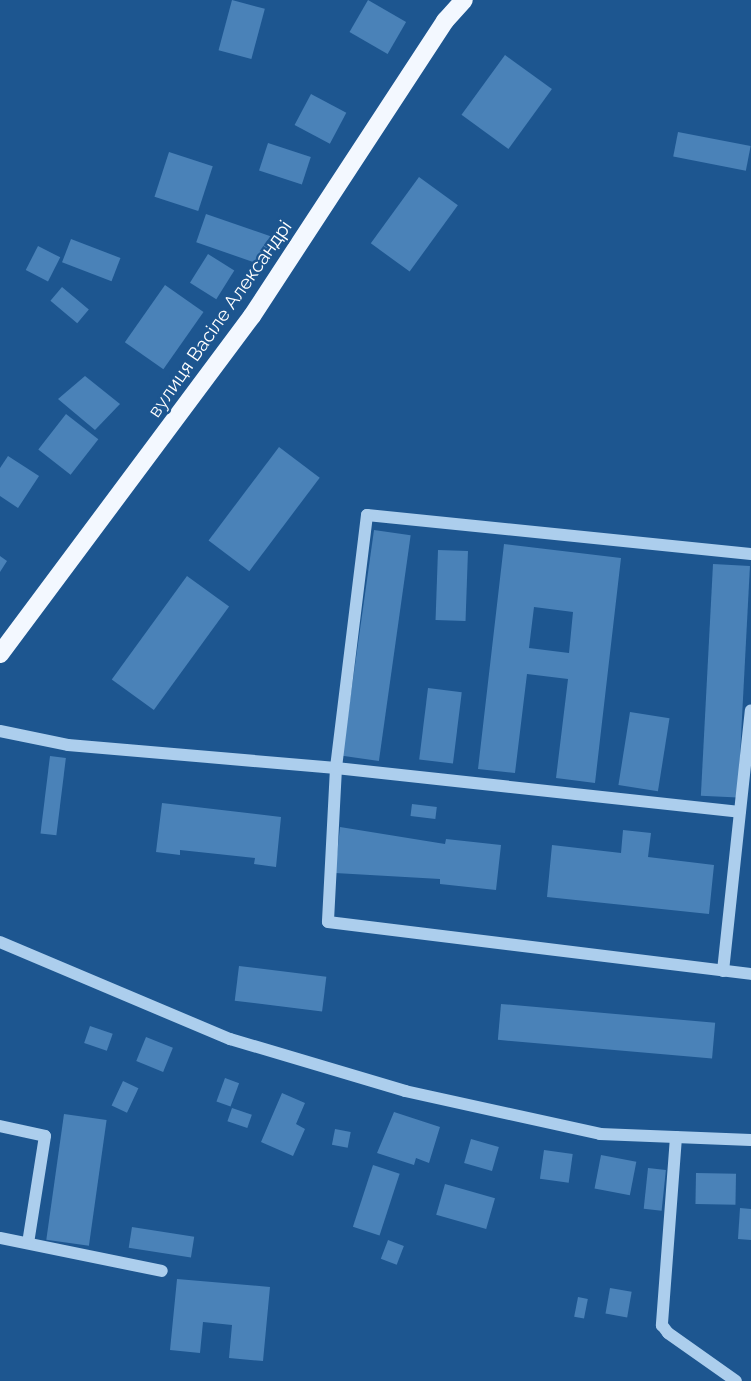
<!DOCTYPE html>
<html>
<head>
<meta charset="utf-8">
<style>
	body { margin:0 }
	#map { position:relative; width:751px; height:1381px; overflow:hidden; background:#1d5690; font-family:Raleway,sans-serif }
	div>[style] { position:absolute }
	.building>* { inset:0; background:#4a82b8; transform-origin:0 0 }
	.minor>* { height:12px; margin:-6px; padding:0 6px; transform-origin:6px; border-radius:6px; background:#acceed }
	.major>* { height:18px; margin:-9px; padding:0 9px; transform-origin:9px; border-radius:9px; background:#f3f8ff }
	span { translate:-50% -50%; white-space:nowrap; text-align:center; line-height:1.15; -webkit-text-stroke:5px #1d5690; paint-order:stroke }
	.street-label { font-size:19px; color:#fff }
</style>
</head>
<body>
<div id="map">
	<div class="building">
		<i style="left:232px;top:0;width:34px;height:52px;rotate:15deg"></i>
		<i style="left:368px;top:0;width:44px;height:37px;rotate:30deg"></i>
		<i style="left:505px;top:55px;width:58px;height:74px;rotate:36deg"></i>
		<i style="left:311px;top:94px;width:40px;height:35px;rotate:28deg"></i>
		<i style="left:678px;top:132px;width:74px;height:25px;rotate:11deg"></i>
		<i style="left:268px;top:143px;width:45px;height:29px;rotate:18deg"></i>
		<i style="left:169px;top:152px;width:46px;height:47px;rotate:18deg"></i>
		<i style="left:419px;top:177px;width:48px;height:82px;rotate:36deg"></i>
		<i style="left:206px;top:214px;width:72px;height:30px;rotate:19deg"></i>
		<i style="left:71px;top:239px;width:53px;height:25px;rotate:21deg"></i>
		<i style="left:38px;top:246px;width:25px;height:27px;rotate:27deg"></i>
		<i style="left:208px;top:254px;width:31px;height:34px;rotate:32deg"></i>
		<i style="left:165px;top:285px;width:47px;height:70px;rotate:35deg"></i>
		<i style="left:62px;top:287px;width:35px;height:18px;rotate:40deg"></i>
		<i style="clip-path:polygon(85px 376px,120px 404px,95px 430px,58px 399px)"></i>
		<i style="left:66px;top:414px;width:41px;height:45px;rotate:38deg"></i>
		<i style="left:279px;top:447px;width:51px;height:117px;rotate:37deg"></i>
		<i style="clip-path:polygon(8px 456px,39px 476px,18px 508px,0 496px,0 468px)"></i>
		<i style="left:374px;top:530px;width:37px;height:228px;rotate:8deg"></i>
		<i style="clip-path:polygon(evenodd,504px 544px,621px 558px,595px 783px,556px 778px,568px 679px,527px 674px,515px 773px,478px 769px,504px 544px,534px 607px,573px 612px,569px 653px,529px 648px,534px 607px)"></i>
		<i style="left:438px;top:550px;width:30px;height:70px;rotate:2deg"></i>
		<i style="clip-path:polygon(0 556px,7px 561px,0 572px)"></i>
		<i style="left:713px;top:564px;width:37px;height:232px;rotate:3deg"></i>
		<i style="left:187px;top:576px;width:52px;height:128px;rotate:36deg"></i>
		<i style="left:428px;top:688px;width:34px;height:72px;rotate:7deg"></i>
		<i style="left:630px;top:712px;width:40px;height:74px;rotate:9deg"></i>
		<i style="left:50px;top:756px;width:16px;height:78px;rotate:7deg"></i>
		<i style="clip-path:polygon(162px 803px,281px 817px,276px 867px,254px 864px,255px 858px,180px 850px,180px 855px,156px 852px)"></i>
		<i style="left:412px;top:804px;width:25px;height:12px;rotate:7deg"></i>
		<i style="clip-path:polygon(340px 827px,445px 844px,446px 839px,501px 845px,496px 890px,440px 884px,440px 879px,335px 873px)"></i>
		<i style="clip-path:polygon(623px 830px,651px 833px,648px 857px,714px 865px,709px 914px,547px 897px,552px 845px,621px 853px)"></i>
		<i style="left:239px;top:966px;width:88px;height:35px;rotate:7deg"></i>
		<i style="left:501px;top:1004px;width:215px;height:36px;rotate:5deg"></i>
		<i style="left:90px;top:1026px;width:24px;height:18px;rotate:19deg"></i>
		<i style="left:146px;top:1037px;width:29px;height:26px;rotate:22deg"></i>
		<i style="left:225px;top:1078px;width:15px;height:25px;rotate:20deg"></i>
		<i style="left:123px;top:1081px;width:17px;height:27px;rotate:25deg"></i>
		<i style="clip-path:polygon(282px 1093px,305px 1103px,296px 1124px,305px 1129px,293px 1156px,261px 1142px)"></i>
		<i style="left:232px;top:1108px;width:21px;height:14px;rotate:19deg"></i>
		<i style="clip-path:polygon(394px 1112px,440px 1127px,429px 1163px,416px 1158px,414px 1165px,377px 1153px)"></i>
		<i style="left:64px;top:1114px;width:43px;height:127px;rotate:8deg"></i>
		<i style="left:335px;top:1129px;width:16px;height:16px;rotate:11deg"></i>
		<i style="left:471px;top:1139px;width:29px;height:25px;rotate:16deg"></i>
		<i style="left:544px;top:1150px;width:29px;height:29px;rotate:8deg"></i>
		<i style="left:601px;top:1155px;width:36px;height:34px;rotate:11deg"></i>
		<i style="left:373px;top:1165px;width:28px;height:65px;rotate:18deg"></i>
		<i style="left:648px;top:1168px;width:18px;height:41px;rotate:6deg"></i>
		<i style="left:696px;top:1173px;width:40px;height:31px;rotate:1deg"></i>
		<i style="left:445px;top:1184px;width:52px;height:32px;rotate:16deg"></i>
		<i style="clip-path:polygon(740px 1208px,751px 1209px,751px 1240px,738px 1239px)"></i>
		<i style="left:132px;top:1227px;width:63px;height:21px;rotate:9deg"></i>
		<i style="left:388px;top:1240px;width:17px;height:20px;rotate:21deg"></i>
		<i style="clip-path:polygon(177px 1279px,270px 1287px,263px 1361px,229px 1358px,232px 1325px,203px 1322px,200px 1353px,170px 1350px)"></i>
		<i style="left:610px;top:1288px;width:22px;height:26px;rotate:10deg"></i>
		<i style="left:578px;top:1297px;width:10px;height:20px;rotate:11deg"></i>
	</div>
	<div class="minor">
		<i style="left:751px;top:554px;width:386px;rotate:-174.2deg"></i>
		<i style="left:367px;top:515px;width:255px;rotate:97deg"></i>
		<i style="left:336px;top:768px;width:154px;rotate:93deg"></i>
		<i style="left:328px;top:922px;width:426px;rotate:7deg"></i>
		<i style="left:0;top:731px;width:69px;rotate:11.6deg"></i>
		<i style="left:68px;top:745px;width:269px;rotate:4.9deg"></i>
		<i style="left:336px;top:768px;width:406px;rotate:6.2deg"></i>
		<i style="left:0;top:942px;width:250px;rotate:22.9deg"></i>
		<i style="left:230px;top:1039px;width:183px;rotate:16.5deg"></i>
		<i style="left:405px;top:1091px;width:200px;rotate:12.4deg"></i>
		<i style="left:600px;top:1134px;width:151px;rotate:2.3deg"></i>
		<i style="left:723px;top:971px;width:262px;rotate:-83.9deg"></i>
		<i style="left:0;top:1126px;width:46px;rotate:12.5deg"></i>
		<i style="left:45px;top:1136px;width:108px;rotate:99deg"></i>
		<i style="left:676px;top:1137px;width:189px;rotate:94.3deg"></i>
		<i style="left:662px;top:1325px;width:10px;rotate:53deg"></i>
		<i style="left:668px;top:1333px;width:83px;rotate:35.2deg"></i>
		<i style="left:0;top:1238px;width:165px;rotate:11.5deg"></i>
	</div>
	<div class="major">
		<i style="left:0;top:654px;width:422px;rotate:-53.3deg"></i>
		<i style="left:252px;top:316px;width:353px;rotate:-56.8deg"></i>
		<i style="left:445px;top:21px;width:28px;rotate:-48deg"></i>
	</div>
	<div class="street-label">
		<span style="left:220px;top:319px;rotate:-55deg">вулиця Васіле Александрі</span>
	</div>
</div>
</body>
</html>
